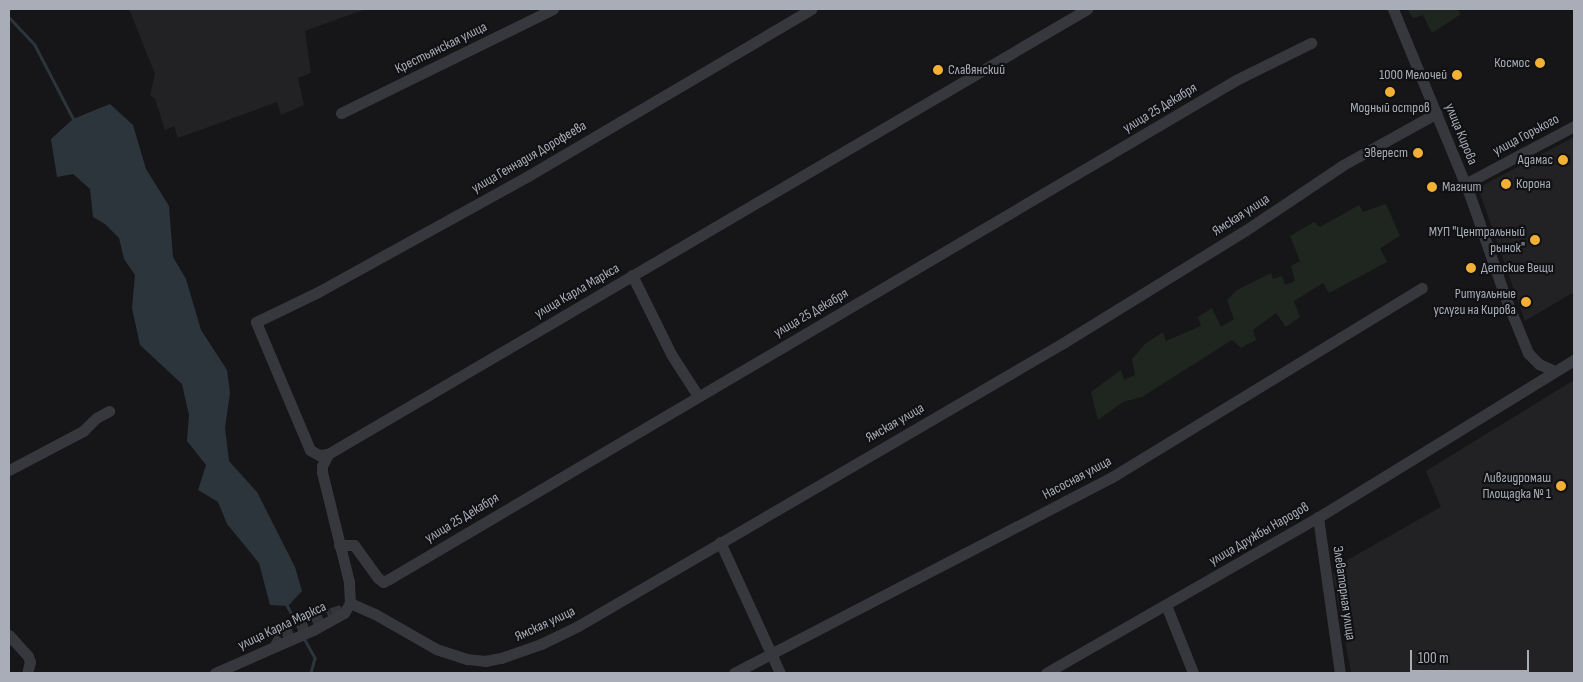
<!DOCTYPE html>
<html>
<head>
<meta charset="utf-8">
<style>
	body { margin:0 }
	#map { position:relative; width:1583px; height:682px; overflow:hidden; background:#161618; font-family:"Sofia Sans Condensed",sans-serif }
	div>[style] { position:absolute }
	.built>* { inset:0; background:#222225 }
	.green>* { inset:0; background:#1e261f }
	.water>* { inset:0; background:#2c353c }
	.stream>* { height:2.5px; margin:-1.25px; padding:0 1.25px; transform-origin:1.25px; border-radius:1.25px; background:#2c353c }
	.minor-tunnel>* { height:11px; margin-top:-5.5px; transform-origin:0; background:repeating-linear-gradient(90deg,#333438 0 11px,transparent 0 16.5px) }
	.minor>* { height:11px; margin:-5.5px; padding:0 5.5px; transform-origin:5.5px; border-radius:5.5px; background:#37383d }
	.dots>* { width:14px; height:14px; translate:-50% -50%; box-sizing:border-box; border:2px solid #111113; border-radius:50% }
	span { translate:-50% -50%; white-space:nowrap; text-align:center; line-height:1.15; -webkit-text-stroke:4.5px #111113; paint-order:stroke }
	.street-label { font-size:14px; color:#a8adb8 }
	.poi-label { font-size:14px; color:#a8adb8 }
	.right { translate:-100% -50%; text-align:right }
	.left { translate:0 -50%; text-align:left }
	.frame { position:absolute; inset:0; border:10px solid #a8adb8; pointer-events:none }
	.scale { position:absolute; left:1410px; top:650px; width:119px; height:22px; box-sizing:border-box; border:2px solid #a8adb8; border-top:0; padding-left:6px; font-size:15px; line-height:18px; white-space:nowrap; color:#a8adb8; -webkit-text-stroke:4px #111113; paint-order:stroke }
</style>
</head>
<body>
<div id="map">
	<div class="built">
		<i style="clip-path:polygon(129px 9px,366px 9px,305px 31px,311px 73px,298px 78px,304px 105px,281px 115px,277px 102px,178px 138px,174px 126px,165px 130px,155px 99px,150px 95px,155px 74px)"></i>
		<i style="clip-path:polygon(1574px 137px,1574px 292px,1525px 321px,1478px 188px)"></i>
		<i style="clip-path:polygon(1574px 380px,1574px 673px,1351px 673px,1333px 575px,1342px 563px,1441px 507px,1426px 471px)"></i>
	</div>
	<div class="green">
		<i style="clip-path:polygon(1407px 9px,1457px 9px,1461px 14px,1432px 33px,1423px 15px,1413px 18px)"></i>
		<i style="clip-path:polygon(1386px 204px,1400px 236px,1380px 248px,1387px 262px,1329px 293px,1323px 283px,1294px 301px,1300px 317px,1286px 327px,1276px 313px,1253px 330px,1256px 340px,1241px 348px,1232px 340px,1142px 397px,1123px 402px,1098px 420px,1091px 392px,1121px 370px,1124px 380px,1135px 375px,1132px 359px,1145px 344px,1163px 332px,1166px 341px,1201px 326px,1198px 317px,1212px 308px,1221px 327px,1234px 319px,1227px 300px,1237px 290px,1271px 273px,1273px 279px,1282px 276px,1285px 285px,1295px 281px,1291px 266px,1300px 261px,1290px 236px,1314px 222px,1320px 227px,1359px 205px,1363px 212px)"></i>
	</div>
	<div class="water">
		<i style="clip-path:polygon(110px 104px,133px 125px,146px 169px,169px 206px,173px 257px,186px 279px,201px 330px,227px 370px,230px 393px,225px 428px,229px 461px,257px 492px,295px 567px,302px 591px,288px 606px,270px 605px,259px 563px,227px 524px,218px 502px,198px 490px,206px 465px,187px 441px,189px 415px,182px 384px,140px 345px,132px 308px,135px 275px,124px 259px,119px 238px,105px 224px,93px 217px,90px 189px,73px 174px,57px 177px,51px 139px,73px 119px)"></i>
	</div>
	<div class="stream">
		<i style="left:9px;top:17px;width:38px;rotate:47deg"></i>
		<i style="left:35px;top:45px;width:85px;rotate:62.5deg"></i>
		<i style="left:287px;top:605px;width:29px;rotate:63deg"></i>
		<i style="left:304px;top:638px;width:23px;rotate:61deg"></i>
		<i style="left:315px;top:658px;width:16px;rotate:105deg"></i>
	</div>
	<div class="minor-tunnel">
		<i style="left:275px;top:646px;width:14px;rotate:-60deg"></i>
		<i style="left:282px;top:634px;width:53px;rotate:-23.2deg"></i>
		<i style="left:331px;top:613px;width:16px;rotate:-15deg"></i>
	</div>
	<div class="minor">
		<i style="left:1393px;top:9px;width:199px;rotate:67.6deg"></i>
		<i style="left:1469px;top:193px;width:112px;rotate:70.8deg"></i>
		<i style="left:1506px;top:299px;width:58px;rotate:67.8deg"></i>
		<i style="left:1528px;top:353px;width:16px;rotate:45deg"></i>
		<i style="left:1539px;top:364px;width:17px;rotate:24deg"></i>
		<i style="left:341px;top:113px;width:236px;rotate:-26.1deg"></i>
		<i style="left:1465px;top:184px;width:123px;rotate:-28deg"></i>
		<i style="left:632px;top:275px;width:88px;rotate:63.7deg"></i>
		<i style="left:671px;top:354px;width:50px;rotate:57.3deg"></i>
		<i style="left:328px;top:454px;width:9px;rotate:174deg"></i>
		<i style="left:319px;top:455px;width:10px;rotate:-151deg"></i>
		<i style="left:310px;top:450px;width:139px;rotate:-112.9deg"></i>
		<i style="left:256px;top:322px;width:69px;rotate:-25.8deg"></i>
		<i style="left:318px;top:292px;width:240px;rotate:-28.9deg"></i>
		<i style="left:528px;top:176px;width:329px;rotate:-30.5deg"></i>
		<i style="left:9px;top:470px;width:84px;rotate:-27.8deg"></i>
		<i style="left:83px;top:431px;width:18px;rotate:-45deg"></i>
		<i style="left:96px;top:418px;width:15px;rotate:-28deg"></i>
		<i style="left:1318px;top:517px;width:158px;rotate:82deg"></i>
		<i style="left:720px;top:542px;width:144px;rotate:65.4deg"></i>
		<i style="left:339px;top:545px;width:15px"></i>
		<i style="left:354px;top:545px;width:41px;rotate:54deg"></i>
		<i style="left:378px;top:578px;width:6px;rotate:39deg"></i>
		<i style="left:383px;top:582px;width:7px;rotate:-27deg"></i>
		<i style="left:389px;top:579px;width:983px;rotate:-30.5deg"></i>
		<i style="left:1236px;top:80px;width:84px;rotate:-26.3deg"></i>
		<i style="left:350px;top:603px;width:27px;rotate:24deg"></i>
		<i style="left:375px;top:614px;width:70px;rotate:29.8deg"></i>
		<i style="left:436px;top:649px;width:33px;rotate:18deg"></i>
		<i style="left:467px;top:659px;width:18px;rotate:6deg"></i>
		<i style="left:485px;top:661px;width:16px;rotate:-11deg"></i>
		<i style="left:501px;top:658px;width:42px;rotate:-19.3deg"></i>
		<i style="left:541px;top:644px;width:41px;rotate:-25.9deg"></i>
		<i style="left:578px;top:626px;width:562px;rotate:-30.26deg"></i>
		<i style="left:1063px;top:343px;width:215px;rotate:-31.7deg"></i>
		<i style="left:1246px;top:230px;width:117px;rotate:-33.8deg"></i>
		<i style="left:1343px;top:165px;width:107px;rotate:-29deg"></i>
		<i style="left:1166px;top:605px;width:73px;rotate:68.3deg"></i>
		<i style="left:9px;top:635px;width:28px;rotate:48deg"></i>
		<i style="left:28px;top:656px;width:6px;rotate:72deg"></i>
		<i style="left:30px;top:662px;width:11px;rotate:105deg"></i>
		<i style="left:215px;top:673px;width:109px;rotate:-23.7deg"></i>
		<i style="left:315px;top:629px;width:33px;rotate:-29deg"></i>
		<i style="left:344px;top:613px;width:12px;rotate:-59deg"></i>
		<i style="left:350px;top:603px;width:21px;rotate:-93deg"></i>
		<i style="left:349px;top:582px;width:113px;rotate:-103.8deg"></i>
		<i style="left:322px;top:472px;width:6px;rotate:-90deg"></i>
		<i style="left:322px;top:466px;width:13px;rotate:-63deg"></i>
		<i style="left:328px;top:454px;width:880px;rotate:-30.38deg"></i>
		<i style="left:734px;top:673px;width:426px;rotate:-27.4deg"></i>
		<i style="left:1112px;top:477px;width:363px;rotate:-31.4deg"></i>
		<i style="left:1046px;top:673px;width:312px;rotate:-29.8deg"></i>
		<i style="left:1317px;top:518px;width:302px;rotate:-31.6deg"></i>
	</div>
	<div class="dots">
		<i style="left:1540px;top:63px;background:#f2b134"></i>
		<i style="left:938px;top:70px;background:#f2b134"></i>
		<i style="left:1457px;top:75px;background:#f2b134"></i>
		<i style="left:1390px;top:92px;background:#f2b134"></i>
		<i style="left:1418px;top:153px;background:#f2b134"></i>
		<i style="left:1563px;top:160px;background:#f2b134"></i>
		<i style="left:1506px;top:184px;background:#f2b134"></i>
		<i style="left:1432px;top:187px;background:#f2b134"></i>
		<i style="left:1535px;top:240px;background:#f2b134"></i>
		<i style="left:1471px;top:268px;background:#f2b134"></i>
		<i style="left:1526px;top:302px;background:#f2b134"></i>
		<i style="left:1561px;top:486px;background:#f2b134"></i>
	</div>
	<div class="street-label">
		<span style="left:441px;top:48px;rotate:-26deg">Крестьянская улица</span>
		<span style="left:1160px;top:108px;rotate:-31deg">улица 25 Декабря</span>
		<span style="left:1461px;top:134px;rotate:68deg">улица Кирова</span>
		<span style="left:1526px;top:135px;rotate:-28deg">улица Горького</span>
		<span style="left:529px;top:157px;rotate:-30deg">улица Геннадия Дорофеева</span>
		<span style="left:1241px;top:215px;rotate:-33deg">Ямская улица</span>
		<span style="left:577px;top:291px;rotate:-30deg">улица Карла Маркса</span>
		<span style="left:811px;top:313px;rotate:-30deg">улица 25 Декабря</span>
		<span style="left:895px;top:423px;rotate:-30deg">Ямская улица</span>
		<span style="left:1077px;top:478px;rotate:-28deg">Насосная улица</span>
		<span style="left:462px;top:518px;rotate:-31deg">улица 25 Декабря</span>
		<span style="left:1259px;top:534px;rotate:-30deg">улица Дружбы Народов</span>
		<span style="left:1344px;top:593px;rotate:82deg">Элеваторная улица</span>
		<span style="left:545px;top:624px;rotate:-25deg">Ямская улица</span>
		<span style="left:282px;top:626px;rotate:-25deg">улица Карла Маркса</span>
	</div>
	<div class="poi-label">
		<span class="right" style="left:1530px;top:63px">Космос</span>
		<span class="left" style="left:948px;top:70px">Славянский</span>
		<span class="right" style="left:1447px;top:75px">1000 Мелочей</span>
		<span style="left:1390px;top:108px">Модный остров</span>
		<span class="right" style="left:1408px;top:153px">Эверест</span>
		<span class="right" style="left:1553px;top:160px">Адамас</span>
		<span class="left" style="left:1516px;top:184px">Корона</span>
		<span class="left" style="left:1442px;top:187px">Магнит</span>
		<span class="right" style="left:1525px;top:240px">МУП "Центральный<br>рынок"</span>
		<span class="left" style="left:1481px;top:268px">Детские Вещи</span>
		<span class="right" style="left:1516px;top:302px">Ритуальные<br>услуги на Кирова</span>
		<span class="right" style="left:1551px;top:486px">Ливгидромаш<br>Площадка № 1</span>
	</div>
	<div class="frame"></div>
	<div class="scale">100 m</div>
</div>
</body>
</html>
